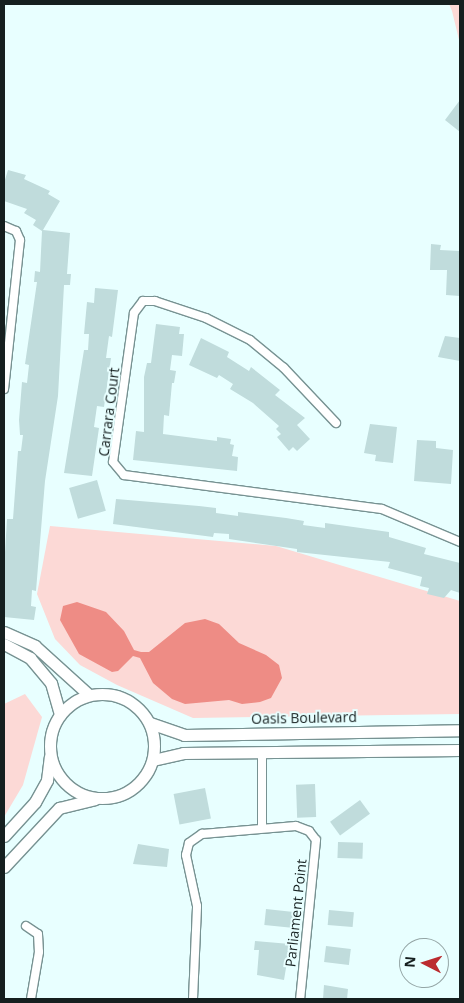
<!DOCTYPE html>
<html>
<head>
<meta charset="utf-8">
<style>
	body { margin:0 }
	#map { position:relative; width:464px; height:1003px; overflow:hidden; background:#e8ffff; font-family:"Open Sans",sans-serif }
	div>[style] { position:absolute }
	.green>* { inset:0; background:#fcd9d6 }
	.water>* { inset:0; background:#ee8c85 }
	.building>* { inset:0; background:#c0dcdc; transform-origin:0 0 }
	.roads { filter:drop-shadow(1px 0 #779292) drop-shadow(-1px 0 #779292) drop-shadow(0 1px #779292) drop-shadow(0 -1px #779292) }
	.street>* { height:8px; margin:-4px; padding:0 4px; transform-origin:4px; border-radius:4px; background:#fff }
	.secondary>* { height:11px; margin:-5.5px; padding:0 5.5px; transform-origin:5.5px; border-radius:5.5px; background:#fff }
	.secondary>.ring { margin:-5.5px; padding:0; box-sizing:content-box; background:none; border:11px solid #fff; border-radius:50% }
	span { translate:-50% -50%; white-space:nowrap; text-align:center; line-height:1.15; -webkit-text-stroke:4px #e8ffff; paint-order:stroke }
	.street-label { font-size:14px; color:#151f1f }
	.frame { position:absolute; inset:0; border:5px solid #151f1f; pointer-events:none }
	.north { position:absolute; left:399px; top:938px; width:50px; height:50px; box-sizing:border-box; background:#e8ffff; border:1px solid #94a5a5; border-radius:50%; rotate:275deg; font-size:14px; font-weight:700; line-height:20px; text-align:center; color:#151f1f }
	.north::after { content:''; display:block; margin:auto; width:18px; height:22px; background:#bb2b2f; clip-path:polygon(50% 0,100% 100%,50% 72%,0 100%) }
</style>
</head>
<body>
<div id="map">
	<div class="green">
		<i style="clip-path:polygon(449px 4px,460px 4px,460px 44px,452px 11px)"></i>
		<i style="clip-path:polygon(50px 526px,276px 546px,460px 601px,460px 714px,193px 718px,117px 685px,80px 665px,55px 639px,37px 594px)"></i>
		<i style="clip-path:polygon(25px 694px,42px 717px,23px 785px,4px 817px,4px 704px)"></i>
	</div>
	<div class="water">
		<i style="clip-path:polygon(77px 602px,106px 612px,124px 631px,134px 650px,141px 652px,149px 652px,185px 623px,205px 619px,219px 624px,239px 643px,266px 655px,279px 665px,282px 678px,271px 698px,260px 702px,242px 704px,229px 700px,185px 704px,172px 699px,153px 683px,140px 658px,133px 656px,118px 671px,112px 672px,79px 654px,60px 620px,63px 606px)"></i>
	</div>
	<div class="building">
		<i style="clip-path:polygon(460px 100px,460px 132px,445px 120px)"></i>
		<i style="clip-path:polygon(8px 170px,26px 175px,24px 179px,50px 191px,48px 194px,60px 201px,43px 230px,70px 233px,67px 274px,71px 274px,70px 285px,64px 285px,58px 396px,45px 481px,36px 591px,32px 590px,31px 606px,36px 607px,34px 620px,4px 617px,4px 569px,7px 519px,13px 519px,18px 451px,21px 451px,23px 435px,20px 435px,19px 420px,22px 382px,27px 383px,29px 365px,25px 364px,37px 282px,34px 282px,35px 271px,40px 272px,42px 231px,33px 225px,36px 220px,24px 213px,27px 209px,4px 201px,4px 183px)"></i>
		<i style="clip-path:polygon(431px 244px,441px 245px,440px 250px,460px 251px,460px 296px,446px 295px,447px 270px,430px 270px)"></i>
		<i style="clip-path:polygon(95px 288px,118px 290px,112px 337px,109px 336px,106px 358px,111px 358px,104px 407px,97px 406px,94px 427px,99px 428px,92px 476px,64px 473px,84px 350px,88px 350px,89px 334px,84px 334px,87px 302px,94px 303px)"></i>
		<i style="clip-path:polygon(156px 324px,180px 327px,179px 334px,184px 334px,182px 356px,172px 355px,170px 370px,176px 371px,174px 383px,172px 383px,169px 416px,164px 415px,163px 434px,217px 441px,217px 437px,231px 439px,230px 444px,234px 445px,232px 456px,238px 457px,237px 471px,133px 460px,136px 431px,144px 432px,144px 377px,147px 363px,151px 363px)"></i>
		<i style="clip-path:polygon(445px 336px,460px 338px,460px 361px,438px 357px)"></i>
		<i style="clip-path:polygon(201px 338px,229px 352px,227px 357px,249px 371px,251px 367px,280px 390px,275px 395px,305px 418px,297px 425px,310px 439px,297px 451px,293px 447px,289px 451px,277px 437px,281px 434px,276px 429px,279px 426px,253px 403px,230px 389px,233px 384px,219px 375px,217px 378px,189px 365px)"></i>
		<i style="clip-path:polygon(370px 424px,397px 427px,393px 463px,375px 461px,376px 455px,364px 453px)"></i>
		<i style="clip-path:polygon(417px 440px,436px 441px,436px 448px,453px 450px,451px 484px,414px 481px)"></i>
		<i style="left:97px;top:480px;width:32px;height:29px;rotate:74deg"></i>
		<i style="clip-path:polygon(116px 499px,199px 506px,216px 508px,216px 513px,238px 516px,238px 512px,286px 518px,304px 521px,303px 525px,325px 528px,325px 523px,389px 532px,389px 537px,426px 548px,424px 554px,460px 563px,460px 593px,451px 590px,444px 598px,427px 594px,429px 588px,420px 586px,422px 577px,388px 568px,390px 562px,297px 552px,297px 549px,229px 539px,229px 534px,214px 533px,213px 537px,113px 524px)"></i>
		<i style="left:315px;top:784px;width:33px;height:19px;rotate:88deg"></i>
		<i style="left:205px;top:788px;width:31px;height:32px;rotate:79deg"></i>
		<i style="left:360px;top:800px;width:17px;height:37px;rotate:54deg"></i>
		<i style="left:338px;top:842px;width:25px;height:16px;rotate:2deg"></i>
		<i style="clip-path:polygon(138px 844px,169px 849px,167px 867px,133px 864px)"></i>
		<i style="left:266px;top:909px;width:30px;height:16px;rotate:6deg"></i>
		<i style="left:329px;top:910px;width:25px;height:15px;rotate:5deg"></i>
		<i style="clip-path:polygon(255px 941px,290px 944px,284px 980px,257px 975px,259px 950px,254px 950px)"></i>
		<i style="left:326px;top:946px;width:25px;height:16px;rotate:7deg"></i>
		<i style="clip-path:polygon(324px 985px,348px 989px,347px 999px,323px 999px)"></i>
	</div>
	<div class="roads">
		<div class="street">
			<i style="left:4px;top:226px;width:13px;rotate:23deg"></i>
			<i style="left:16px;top:231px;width:10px;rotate:66deg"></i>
			<i style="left:20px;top:240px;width:150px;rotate:96.1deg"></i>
			<i style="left:336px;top:423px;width:76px;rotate:-133.4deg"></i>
			<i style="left:284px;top:368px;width:44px;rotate:-140.5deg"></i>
			<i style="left:250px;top:340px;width:49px;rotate:-153.4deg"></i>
			<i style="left:206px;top:318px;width:54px;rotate:-161.6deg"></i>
			<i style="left:155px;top:301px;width:12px;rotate:180deg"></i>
			<i style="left:143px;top:301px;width:15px;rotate:127deg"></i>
			<i style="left:134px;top:313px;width:150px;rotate:98deg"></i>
			<i style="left:113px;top:462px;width:17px;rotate:50deg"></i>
			<i style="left:124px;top:475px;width:260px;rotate:7.5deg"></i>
			<i style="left:382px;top:509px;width:85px;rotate:22.9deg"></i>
			<i style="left:262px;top:827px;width:75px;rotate:-90deg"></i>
			<i style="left:26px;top:926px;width:14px;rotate:34deg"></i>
			<i style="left:38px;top:934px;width:18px;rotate:87deg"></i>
			<i style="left:39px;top:952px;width:48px;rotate:99.7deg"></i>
			<i style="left:193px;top:999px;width:93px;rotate:-87.5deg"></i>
			<i style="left:197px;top:906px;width:52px;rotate:-102.2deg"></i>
			<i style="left:186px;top:855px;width:12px;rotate:-76deg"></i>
			<i style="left:189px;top:843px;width:16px;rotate:-35deg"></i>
			<i style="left:202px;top:834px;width:94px;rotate:-4.9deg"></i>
			<i style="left:296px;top:826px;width:14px;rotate:21deg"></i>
			<i style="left:309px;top:831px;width:11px;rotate:52deg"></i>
			<i style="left:316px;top:840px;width:160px;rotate:95.7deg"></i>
		</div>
		<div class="secondary">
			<i style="left:4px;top:632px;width:34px;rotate:24deg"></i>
			<i style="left:35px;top:646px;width:73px;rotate:42.2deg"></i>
			<i style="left:4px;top:644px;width:30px;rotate:28deg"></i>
			<i style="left:30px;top:658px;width:33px;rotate:50deg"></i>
			<i style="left:51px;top:683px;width:33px;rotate:74deg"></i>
			<i class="ring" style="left:50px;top:694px;width:93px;height:93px"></i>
			<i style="left:150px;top:723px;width:36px;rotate:19deg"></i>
			<i style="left:184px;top:735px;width:276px;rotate:-1deg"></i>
			<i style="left:153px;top:760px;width:31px;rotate:-13deg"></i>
			<i style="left:183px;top:753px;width:277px;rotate:-0.6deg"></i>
			<i style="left:4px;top:836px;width:46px;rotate:-47.6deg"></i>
			<i style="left:35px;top:802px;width:25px;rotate:-61deg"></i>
			<i style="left:47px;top:780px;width:23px;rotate:-83deg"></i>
			<i style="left:4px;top:867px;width:81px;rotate:-47deg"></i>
			<i style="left:59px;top:808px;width:37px;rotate:-14deg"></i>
		</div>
	</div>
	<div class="street-label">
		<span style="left:109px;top:412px;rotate:-83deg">Carrara Court</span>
		<span style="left:304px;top:718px;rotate:-1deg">Oasis Boulevard</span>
		<span style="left:296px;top:913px;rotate:-84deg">Parliament Point</span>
	</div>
	<div class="frame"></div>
	<div class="north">N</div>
</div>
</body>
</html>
